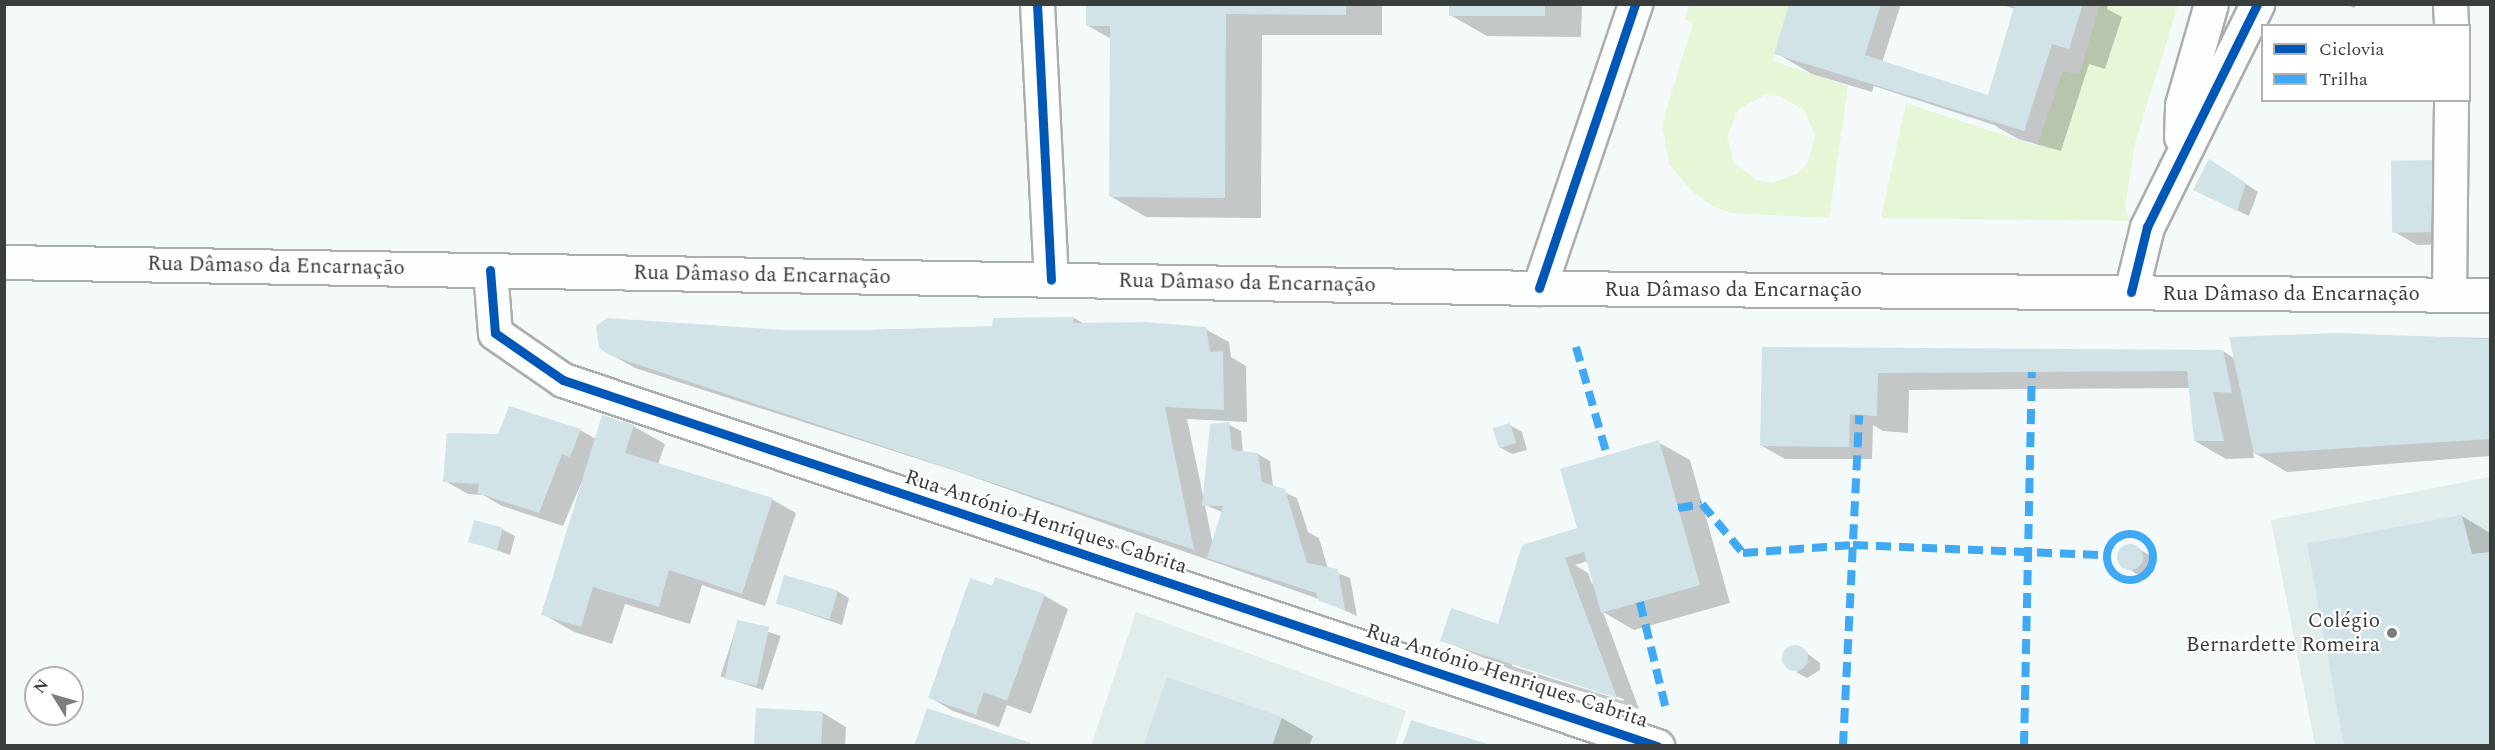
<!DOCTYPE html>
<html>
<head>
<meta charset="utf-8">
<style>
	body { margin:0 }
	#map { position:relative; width:2495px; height:750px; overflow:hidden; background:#f4f9f9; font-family:Spectral,serif }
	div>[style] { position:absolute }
	.built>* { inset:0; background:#e0edec }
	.green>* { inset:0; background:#e6f6d7 }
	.shadow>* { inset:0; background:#0003; transform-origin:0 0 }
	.building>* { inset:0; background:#d2e3e8; transform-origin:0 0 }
	.round { border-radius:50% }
	.roads { filter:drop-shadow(2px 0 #aaaeae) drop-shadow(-2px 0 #aaaeae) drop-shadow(0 2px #aaaeae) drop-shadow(0 -2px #aaaeae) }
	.minor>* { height:33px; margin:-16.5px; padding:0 16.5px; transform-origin:16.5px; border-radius:16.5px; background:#fdfefe }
	.tertiary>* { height:33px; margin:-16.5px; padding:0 16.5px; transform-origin:16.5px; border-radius:16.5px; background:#fdfefe }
	.secondary>* { height:33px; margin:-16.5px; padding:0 16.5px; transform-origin:16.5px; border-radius:16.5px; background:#fdfefe }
	.quiet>* { height:8px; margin-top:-4px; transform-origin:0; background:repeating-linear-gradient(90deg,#3fa9f5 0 15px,transparent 0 23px) }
	.quiet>.ring { margin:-4px; padding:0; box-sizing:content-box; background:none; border:8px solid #3fa9f5; border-radius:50% }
	.cycleway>* { height:9px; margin:-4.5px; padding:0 4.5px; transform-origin:4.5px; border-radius:4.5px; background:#0057b8 }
	.dots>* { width:16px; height:16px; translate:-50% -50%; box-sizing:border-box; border:3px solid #fff; border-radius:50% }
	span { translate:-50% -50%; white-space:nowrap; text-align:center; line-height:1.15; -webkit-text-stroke:4.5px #fff; paint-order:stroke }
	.street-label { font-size:21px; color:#393d3c }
	.poi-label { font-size:21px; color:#393d3c }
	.right { translate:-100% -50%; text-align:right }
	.frame { position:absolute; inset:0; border:6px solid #393d3c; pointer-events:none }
	.legend { position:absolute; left:2261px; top:24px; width:210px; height:78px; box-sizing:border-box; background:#fff; border:2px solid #b0b1b1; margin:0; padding:8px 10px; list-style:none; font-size:18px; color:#393d3c }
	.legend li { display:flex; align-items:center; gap:12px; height:30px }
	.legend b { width:30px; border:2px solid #b0b1b1 }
	.north { position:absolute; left:24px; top:666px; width:60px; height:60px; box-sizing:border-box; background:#fff; border:2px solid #b0b1b1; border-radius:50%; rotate:307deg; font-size:16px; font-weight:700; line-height:24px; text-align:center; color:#393d3c }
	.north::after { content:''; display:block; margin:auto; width:21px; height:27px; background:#7a7f7e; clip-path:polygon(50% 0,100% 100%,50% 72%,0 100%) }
</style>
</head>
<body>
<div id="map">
	<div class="built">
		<i style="clip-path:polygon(2490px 477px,2490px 745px,2315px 745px,2271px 520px)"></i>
		<i style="clip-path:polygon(1136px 612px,1406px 711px,1395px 745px,1091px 746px)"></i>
	</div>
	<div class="green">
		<i style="clip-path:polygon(evenodd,1689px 5px,1789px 5px,1773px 61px,1848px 86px,1829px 218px,1732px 213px,1712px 206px,1690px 189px,1669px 164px,1662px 124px,1693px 23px,1685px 19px,1689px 5px,1765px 95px,1779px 96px,1804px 110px,1815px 136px,1807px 164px,1797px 174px,1771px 183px,1756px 180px,1734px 163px,1727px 136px,1739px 109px,1765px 95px)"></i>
		<i style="clip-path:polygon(2100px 5px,2178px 5px,2135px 143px,2125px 207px,2130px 221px,1881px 218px,1906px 103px,2037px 146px,2063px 71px,2079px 75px)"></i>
	</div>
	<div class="shadow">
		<i style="clip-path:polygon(1087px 4px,1382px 4px,1382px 35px,1262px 35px,1261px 218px,1146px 217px,1110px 196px,1111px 39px,1087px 25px)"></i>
		<i style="clip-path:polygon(1451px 4px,1582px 4px,1581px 37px,1487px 36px,1450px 15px)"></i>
		<i style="clip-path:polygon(1791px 4px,1901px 4px,1882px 63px,1988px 97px,2015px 9px,2000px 4px,2108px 4px,2107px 9px,2122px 17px,2105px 69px,2089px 64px,2061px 151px,2018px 139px,1994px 125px,1874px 86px,1872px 92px,1812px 74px,1776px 53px)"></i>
		<i style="clip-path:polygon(2345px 4px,2357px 4px,2354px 8px)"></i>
		<i style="clip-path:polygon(2392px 163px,2460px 244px,2417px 245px,2393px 231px)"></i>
		<i style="clip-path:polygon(2222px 168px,2258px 192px,2249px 216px,2207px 196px)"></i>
		<i style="clip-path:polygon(evenodd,1074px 318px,1084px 324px,1205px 329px,1229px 342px,1231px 357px,1246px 366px,1247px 422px,1187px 419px,1204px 500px,1228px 424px,1241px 431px,1243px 453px,1258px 454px,1270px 461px,1273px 487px,1297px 498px,1308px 532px,1319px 538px,1328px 569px,1350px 578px,1357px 616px,1319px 599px,956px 471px,635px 368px,610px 354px,784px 332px,994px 327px,995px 319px,1074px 318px,1205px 505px,1222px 512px,1213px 545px,1205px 505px)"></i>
		<i style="clip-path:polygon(2338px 335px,2490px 338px,2490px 456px,2287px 472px,2253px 452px,2254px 458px,2226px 459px,2195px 441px,2190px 388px,1909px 390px,1908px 433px,1883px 431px,1873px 425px,1872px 459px,1785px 459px,1762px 446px,1763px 348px,2223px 351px,2235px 359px)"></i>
		<i style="clip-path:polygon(1510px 425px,1522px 432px,1527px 450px,1512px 454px,1499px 447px)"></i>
		<i style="clip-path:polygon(633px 426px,665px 444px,658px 465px,773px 500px,796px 513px,765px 606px,702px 585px,690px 624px,625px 604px,612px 644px,574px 632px,543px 614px,588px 467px,563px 526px,502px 506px,483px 495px,468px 494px,445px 481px,500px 436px,580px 430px,596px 439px)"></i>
		<i style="clip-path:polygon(evenodd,1658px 442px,1690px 460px,1730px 603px,1634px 630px,1603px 612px,1639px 709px,1512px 670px,1442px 640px,1499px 626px,1577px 530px,1658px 442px,1588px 561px,1594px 583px,1592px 584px,1588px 573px,1575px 565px,1588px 561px,1658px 442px,1512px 663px,1624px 699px,1623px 701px,1512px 666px,1512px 663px)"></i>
		<i style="clip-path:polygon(2462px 516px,2490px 533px,2490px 746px,2346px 746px)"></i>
		<i style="clip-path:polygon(502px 529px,515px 536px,510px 555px,470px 541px)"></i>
		<i style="clip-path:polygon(2133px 546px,2153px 557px,2155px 569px,2150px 575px,2138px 575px,2119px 562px,2120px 551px)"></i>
		<i style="clip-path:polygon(996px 579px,1045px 596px,1068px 609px,1031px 714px,1007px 705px,999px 727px,953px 711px,929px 697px)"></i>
		<i style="clip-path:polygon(837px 591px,849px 598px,842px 625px,777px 603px)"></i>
		<i style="left:738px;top:622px;width:45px;height:57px;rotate:18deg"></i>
		<i style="clip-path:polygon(1799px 647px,1820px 663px,1820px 670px,1807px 678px,1796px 672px,1814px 658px,1795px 671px,1784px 663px,1787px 649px)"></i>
		<i style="clip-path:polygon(823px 713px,846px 727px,845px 746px,755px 746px)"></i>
		<i style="clip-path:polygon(1282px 718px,1313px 736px,1309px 746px,1145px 746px)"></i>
	</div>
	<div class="building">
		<i style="clip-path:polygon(1086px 4px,1346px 4px,1346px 15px,1226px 14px,1225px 198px,1109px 197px,1110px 26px,1086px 26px)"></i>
		<i style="left:1449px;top:4px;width:96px;height:12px"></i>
		<i style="clip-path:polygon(1789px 4px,1881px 4px,1865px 55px,1988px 95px,2014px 7px,2008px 4px,2083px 4px,2069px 49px,2052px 44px,2024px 131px,1774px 54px)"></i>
		<i style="clip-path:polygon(2209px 159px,2246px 183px,2237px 211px,2193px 190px)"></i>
		<i style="left:2436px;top:160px;width:72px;height:45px;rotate:89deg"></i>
		<i style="clip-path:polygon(1074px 317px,1073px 323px,1145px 322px,1206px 327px,1210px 352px,1223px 351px,1224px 410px,1165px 407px,1194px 550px,609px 355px,599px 348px,596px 326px,607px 318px,784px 330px,872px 330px,992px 326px,993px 318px)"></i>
		<i style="clip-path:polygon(2338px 333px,2490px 339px,2490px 439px,2254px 454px,2229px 337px)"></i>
		<i style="clip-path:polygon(1762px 347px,2223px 350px,2232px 393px,2213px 392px,2224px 441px,2194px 441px,2187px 371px,1878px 373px,1877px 416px,1850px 414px,1849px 447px,1760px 446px)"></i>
		<i style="clip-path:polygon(509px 406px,581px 429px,570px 457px,562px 454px,539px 513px,477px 493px,479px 484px,443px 482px,447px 433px,498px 434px)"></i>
		<i style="clip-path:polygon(602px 415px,634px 425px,625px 453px,773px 498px,742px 594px,669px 570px,659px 607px,593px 587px,581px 627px,541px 615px)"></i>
		<i style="clip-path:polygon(1229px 422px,1232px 450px,1258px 453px,1262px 482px,1285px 489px,1307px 563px,1338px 569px,1345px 610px,1319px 601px,1316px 593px,1207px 558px,1223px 506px,1202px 506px,1210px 424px)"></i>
		<i style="left:1510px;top:423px;width:21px;height:18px;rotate:73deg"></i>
		<i style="clip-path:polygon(1659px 440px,1700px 585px,1601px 613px,1584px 552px,1565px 558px,1617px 698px,1440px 641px,1451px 608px,1498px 624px,1522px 545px,1577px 528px,1560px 469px)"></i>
		<i style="clip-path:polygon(2462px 515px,2472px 554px,2490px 552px,2490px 746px,2344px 746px,2307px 544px)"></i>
		<i style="left:474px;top:520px;width:30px;height:23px;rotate:15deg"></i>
		<i class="round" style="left:2117px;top:544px;width:26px;height:26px"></i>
		<i style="left:784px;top:575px;width:56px;height:30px;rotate:16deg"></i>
		<i style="clip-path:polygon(995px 577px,1045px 594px,1007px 701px,984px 692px,976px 715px,928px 698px,970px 578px,993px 586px)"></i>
		<i style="left:737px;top:620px;width:33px;height:60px;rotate:12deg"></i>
		<i class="round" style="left:1782px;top:645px;width:26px;height:26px"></i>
		<i style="clip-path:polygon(1167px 677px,1282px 717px,1272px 746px,1143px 746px)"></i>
		<i style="left:756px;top:708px;width:67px;height:38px;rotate:3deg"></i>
		<i style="clip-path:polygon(927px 708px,1031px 743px,1031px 746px,914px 746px)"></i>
		<i style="clip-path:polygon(1411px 720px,1491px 745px,1490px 746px,1402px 746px)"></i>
	</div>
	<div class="roads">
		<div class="minor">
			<i style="left:1037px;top:4px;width:276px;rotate:87.1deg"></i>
			<i style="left:2450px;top:4px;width:22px;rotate:87deg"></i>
			<i style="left:2181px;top:137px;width:32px;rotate:-88deg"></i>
			<i style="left:2182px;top:105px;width:105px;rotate:-74deg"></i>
			<i style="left:2131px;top:292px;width:67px;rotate:-76.2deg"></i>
			<i style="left:2147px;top:227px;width:249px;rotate:-63.7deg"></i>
			<i style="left:2449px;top:295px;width:195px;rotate:-89.4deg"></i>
		</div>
		<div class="tertiary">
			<i style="left:490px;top:270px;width:63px;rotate:85.5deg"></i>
			<i style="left:495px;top:333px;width:83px;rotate:34.7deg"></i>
			<i style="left:563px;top:380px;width:1154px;rotate:18.5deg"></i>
			<i style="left:1539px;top:288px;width:300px;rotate:-71.3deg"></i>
		</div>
		<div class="secondary">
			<i style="left:4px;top:262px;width:1535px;rotate:0.97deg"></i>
			<i style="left:1539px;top:288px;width:951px;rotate:0.42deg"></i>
		</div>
	</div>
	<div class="quiet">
		<i style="left:1576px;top:347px;width:112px;rotate:74deg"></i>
		<i style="left:1678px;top:508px;width:24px;rotate:-9deg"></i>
		<i style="left:1702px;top:504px;width:64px;rotate:50.1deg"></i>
		<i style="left:1743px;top:553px;width:110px;rotate:-4.2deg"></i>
		<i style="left:1853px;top:545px;width:253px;rotate:2.3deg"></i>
		<i class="ring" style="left:2107px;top:534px;width:38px;height:38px"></i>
		<i style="left:1640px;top:602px;width:115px;rotate:76.4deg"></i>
		<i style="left:1843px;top:746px;width:331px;rotate:-87.2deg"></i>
		<i style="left:2024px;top:746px;width:374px;rotate:-88.8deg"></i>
	</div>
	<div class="cycleway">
		<i style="left:1037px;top:4px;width:276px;rotate:87.1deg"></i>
		<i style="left:490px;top:270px;width:63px;rotate:85.5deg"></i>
		<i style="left:495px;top:333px;width:83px;rotate:34.7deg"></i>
		<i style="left:563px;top:380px;width:1154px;rotate:18.5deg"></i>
		<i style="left:1539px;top:288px;width:300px;rotate:-71.3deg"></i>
		<i style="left:2131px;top:292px;width:67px;rotate:-76.2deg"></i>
		<i style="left:2147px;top:227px;width:249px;rotate:-63.7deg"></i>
	</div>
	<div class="dots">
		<i style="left:2392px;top:633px;background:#7a7f7e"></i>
	</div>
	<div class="street-label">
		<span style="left:276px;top:266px;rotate:1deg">Rua Dâmaso da Encarnação</span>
		<span style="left:762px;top:275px;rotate:1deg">Rua Dâmaso da Encarnação</span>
		<span style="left:1247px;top:283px;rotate:1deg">Rua Dâmaso da Encarnação</span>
		<span style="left:1733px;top:290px">Rua Dâmaso da Encarnação</span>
		<span style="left:2291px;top:294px">Rua Dâmaso da Encarnação</span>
		<span style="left:1046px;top:522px;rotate:18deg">Rua António Henriques Cabrita</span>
		<span style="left:1507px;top:676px;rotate:18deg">Rua António Henriques Cabrita</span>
	</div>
	<div class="poi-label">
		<span class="right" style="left:2380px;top:633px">Colégio<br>Bernardette Romeira</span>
	</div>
	<div class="frame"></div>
	<ul class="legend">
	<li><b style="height:8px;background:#0057b8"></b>Ciclovia</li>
	<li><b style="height:8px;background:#3fa9f5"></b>Trilha</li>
	</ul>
	<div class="north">N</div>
</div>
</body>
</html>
